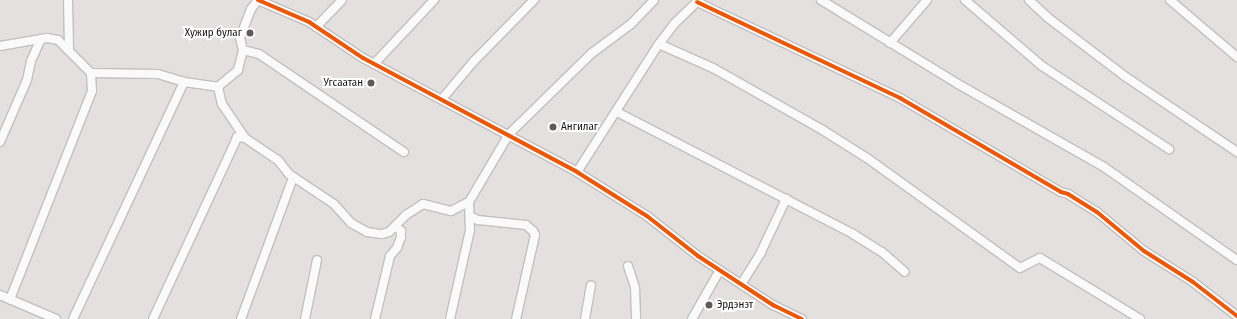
<!DOCTYPE html>
<html>
<head>
<meta charset="utf-8">
<style>
	body { margin:0 }
	#map { position:relative; width:1237px; height:319px; overflow:hidden; background:#e5e0e0; font-family:"Fira Sans Condensed",sans-serif }
	div>[style] { position:absolute }
	.roads { filter:drop-shadow(1px 0 #c2bfbf) drop-shadow(-1px 0 #c2bfbf) drop-shadow(0 1px #c2bfbf) drop-shadow(0 -1px #c2bfbf) }
	.minor>* { height:8px; margin:-4px; padding:0 4px; transform-origin:4px; border-radius:4px; background:#fbfafa }
	.cycleway>* { height:4px; margin:-2px; padding:0 2px; transform-origin:2px; border-radius:2px; background:#e8590c }
	.dots>* { width:11px; height:11px; translate:-50% -50%; box-sizing:border-box; border:2px solid #fff; border-radius:50% }
	span { translate:-50% -50%; white-space:nowrap; text-align:center; line-height:1.15; -webkit-text-stroke:4px #fff; paint-order:stroke }
	.poi-label { font-size:11px; color:#171414 }
	.right { translate:-100% -50%; text-align:right }
	.left { translate:0 -50%; text-align:left }
</style>
</head>
<body>
<div id="map">
	<div class="roads">
		<div class="minor">
			<i style="left:68px;top:0;width:48px;rotate:88.8deg"></i>
			<i style="left:258px;top:0;width:56px;rotate:23.3deg"></i>
			<i style="left:309px;top:22px;width:65px;rotate:33.7deg"></i>
			<i style="left:363px;top:58px;width:242px;rotate:28deg"></i>
			<i style="left:577px;top:172px;width:83px;rotate:32.2deg"></i>
			<i style="left:647px;top:216px;width:65px;rotate:38.1deg"></i>
			<i style="left:698px;top:256px;width:90px;rotate:33.2deg"></i>
			<i style="left:773px;top:305px;width:32px;rotate:26deg"></i>
			<i style="left:258px;top:0;width:11px;rotate:128deg"></i>
			<i style="left:251px;top:9px;width:31px;rotate:111deg"></i>
			<i style="left:240px;top:38px;width:12px;rotate:76deg"></i>
			<i style="left:243px;top:50px;width:21px;rotate:104deg"></i>
			<i style="left:238px;top:70px;width:26px;rotate:140deg"></i>
			<i style="left:218px;top:87px;width:17px;rotate:77deg"></i>
			<i style="left:222px;top:104px;width:41px;rotate:55.9deg"></i>
			<i style="left:245px;top:138px;width:40px;rotate:34deg"></i>
			<i style="left:278px;top:160px;width:18px;rotate:52deg"></i>
			<i style="left:289px;top:174px;width:54px;rotate:33.7deg"></i>
			<i style="left:334px;top:204px;width:25px;rotate:48deg"></i>
			<i style="left:351px;top:223px;width:18px;rotate:29deg"></i>
			<i style="left:367px;top:232px;width:15px;rotate:8deg"></i>
			<i style="left:382px;top:234px;width:7px;rotate:-16deg"></i>
			<i style="left:389px;top:232px;width:24px;rotate:-45deg"></i>
			<i style="left:406px;top:215px;width:20px;rotate:-33deg"></i>
			<i style="left:423px;top:204px;width:29px;rotate:14deg"></i>
			<i style="left:451px;top:211px;width:20px;rotate:-27deg"></i>
			<i style="left:821px;top:0;width:161px;rotate:31.5deg"></i>
			<i style="left:958px;top:84px;width:168px;rotate:29.6deg"></i>
			<i style="left:1104px;top:167px;width:162px;rotate:35deg"></i>
			<i style="left:965px;top:0;width:101px;rotate:40.6deg"></i>
			<i style="left:1042px;top:66px;width:152px;rotate:33.2deg"></i>
			<i style="left:1029px;top:0;width:25px;rotate:43deg"></i>
			<i style="left:1047px;top:17px;width:96px;rotate:37.3deg"></i>
			<i style="left:1123px;top:75px;width:138px;rotate:34deg"></i>
			<i style="left:1170px;top:0;width:88px;rotate:40.4deg"></i>
			<i style="left:697px;top:2px;width:225px;rotate:25.3deg"></i>
			<i style="left:900px;top:98px;width:186px;rotate:30.3deg"></i>
			<i style="left:1061px;top:192px;width:7px;rotate:16deg"></i>
			<i style="left:1068px;top:194px;width:34px;rotate:32deg"></i>
			<i style="left:1097px;top:212px;width:61px;rotate:39.7deg"></i>
			<i style="left:1144px;top:251px;width:58px;rotate:32.3deg"></i>
			<i style="left:1193px;top:282px;width:56px;rotate:37.7deg"></i>
			<i style="left:316px;top:27px;width:37px;rotate:-46deg"></i>
			<i style="left:890px;top:43px;width:57px;rotate:-49.3deg"></i>
			<i style="left:659px;top:44px;width:59px;rotate:24deg"></i>
			<i style="left:713px;top:68px;width:124px;rotate:29.5deg"></i>
			<i style="left:821px;top:129px;width:54px;rotate:32.2deg"></i>
			<i style="left:867px;top:158px;width:188px;rotate:35.7deg"></i>
			<i style="left:1020px;top:268px;width:22px;rotate:-27deg"></i>
			<i style="left:1040px;top:258px;width:117px;rotate:31.4deg"></i>
			<i style="left:0;top:46px;width:42px;rotate:-9.7deg"></i>
			<i style="left:243px;top:50px;width:16px;rotate:14deg"></i>
			<i style="left:259px;top:54px;width:175px;rotate:34.1deg"></i>
			<i style="left:374px;top:64px;width:88px;rotate:-46.8deg"></i>
			<i style="left:91px;top:73px;width:67px;rotate:0.9deg"></i>
			<i style="left:158px;top:74px;width:27px;rotate:17deg"></i>
			<i style="left:184px;top:82px;width:34px;rotate:8deg"></i>
			<i style="left:442px;top:99px;width:50px;rotate:-49.9deg"></i>
			<i style="left:474px;top:61px;width:86px;rotate:-45.5deg"></i>
			<i style="left:617px;top:112px;width:266px;rotate:27.3deg"></i>
			<i style="left:853px;top:234px;width:34px;rotate:32deg"></i>
			<i style="left:882px;top:252px;width:30px;rotate:41deg"></i>
			<i style="left:0;top:142px;width:68px;rotate:-66.5deg"></i>
			<i style="left:27px;top:80px;width:19px;rotate:-78deg"></i>
			<i style="left:31px;top:61px;width:24px;rotate:-66deg"></i>
			<i style="left:41px;top:39px;width:6px;rotate:-9deg"></i>
			<i style="left:47px;top:38px;width:11px;rotate:10deg"></i>
			<i style="left:58px;top:40px;width:47px;rotate:45deg"></i>
			<i style="left:91px;top:73px;width:18px;rotate:87deg"></i>
			<i style="left:92px;top:91px;width:224px;rotate:111.5deg"></i>
			<i style="left:577px;top:172px;width:152px;rotate:-57.4deg"></i>
			<i style="left:659px;top:44px;width:25px;rotate:-53deg"></i>
			<i style="left:674px;top:24px;width:35px;rotate:-44deg"></i>
			<i style="left:470px;top:216px;width:9px;rotate:27deg"></i>
			<i style="left:478px;top:220px;width:48px;rotate:5.9deg"></i>
			<i style="left:526px;top:225px;width:9px;rotate:41deg"></i>
			<i style="left:533px;top:231px;width:4px;rotate:63deg"></i>
			<i style="left:535px;top:235px;width:86px;rotate:102.7deg"></i>
			<i style="left:628px;top:266px;width:23px;rotate:72deg"></i>
			<i style="left:635px;top:288px;width:31px;rotate:88deg"></i>
			<i style="left:742px;top:283px;width:36px;rotate:-58deg"></i>
			<i style="left:761px;top:252px;width:59px;rotate:-64.7deg"></i>
			<i style="left:0;top:295px;width:61px;rotate:23.2deg"></i>
			<i style="left:73px;top:319px;width:262px;rotate:-64.9deg"></i>
			<i style="left:153px;top:319px;width:195px;rotate:-65.1deg"></i>
			<i style="left:235px;top:142px;width:5px;rotate:-68deg"></i>
			<i style="left:237px;top:137px;width:8px;rotate:7deg"></i>
			<i style="left:241px;top:319px;width:150px;rotate:-69.8deg"></i>
			<i style="left:305px;top:319px;width:60px;rotate:-78.5deg"></i>
			<i style="left:375px;top:319px;width:65px;rotate:-76.6deg"></i>
			<i style="left:390px;top:256px;width:11px;rotate:-49deg"></i>
			<i style="left:397px;top:248px;width:12px;rotate:-70deg"></i>
			<i style="left:401px;top:237px;width:6px;rotate:-90deg"></i>
			<i style="left:401px;top:231px;width:6px;rotate:-141deg"></i>
			<i style="left:450px;top:319px;width:91px;rotate:-77.3deg"></i>
			<i style="left:470px;top:230px;width:28px;rotate:-92deg"></i>
			<i style="left:469px;top:202px;width:79px;rotate:-59.5deg"></i>
			<i style="left:509px;top:134px;width:116px;rotate:-44.3deg"></i>
			<i style="left:592px;top:53px;width:49px;rotate:-36.6deg"></i>
			<i style="left:631px;top:24px;width:33px;rotate:-46deg"></i>
			<i style="left:585px;top:319px;width:34px;rotate:-80deg"></i>
			<i style="left:692px;top:319px;width:56px;rotate:-60.3deg"></i>
		</div>
	</div>
	<div class="cycleway">
		<i style="left:258px;top:0;width:56px;rotate:23.3deg"></i>
		<i style="left:309px;top:22px;width:65px;rotate:33.7deg"></i>
		<i style="left:363px;top:58px;width:242px;rotate:28deg"></i>
		<i style="left:577px;top:172px;width:83px;rotate:32.2deg"></i>
		<i style="left:647px;top:216px;width:65px;rotate:38.1deg"></i>
		<i style="left:698px;top:256px;width:90px;rotate:33.2deg"></i>
		<i style="left:773px;top:305px;width:32px;rotate:26deg"></i>
		<i style="left:697px;top:2px;width:225px;rotate:25.3deg"></i>
		<i style="left:900px;top:98px;width:186px;rotate:30.3deg"></i>
		<i style="left:1061px;top:192px;width:7px;rotate:16deg"></i>
		<i style="left:1068px;top:194px;width:34px;rotate:32deg"></i>
		<i style="left:1097px;top:212px;width:61px;rotate:39.7deg"></i>
		<i style="left:1144px;top:251px;width:58px;rotate:32.3deg"></i>
		<i style="left:1193px;top:282px;width:56px;rotate:37.7deg"></i>
	</div>
	<div class="dots">
		<i style="left:250px;top:33px;background:#5f5b5b"></i>
		<i style="left:371px;top:83px;background:#5f5b5b"></i>
		<i style="left:553px;top:127px;background:#5f5b5b"></i>
		<i style="left:709px;top:305px;background:#5f5b5b"></i>
	</div>
	<div class="poi-label">
		<span class="right" style="left:242px;top:33px">Хужир булаг</span>
		<span class="right" style="left:363px;top:83px">Угсаатан</span>
		<span class="left" style="left:561px;top:127px">Ангилаг</span>
		<span class="left" style="left:717px;top:305px">Эрдэнэт</span>
	</div>
</div>
</body>
</html>
